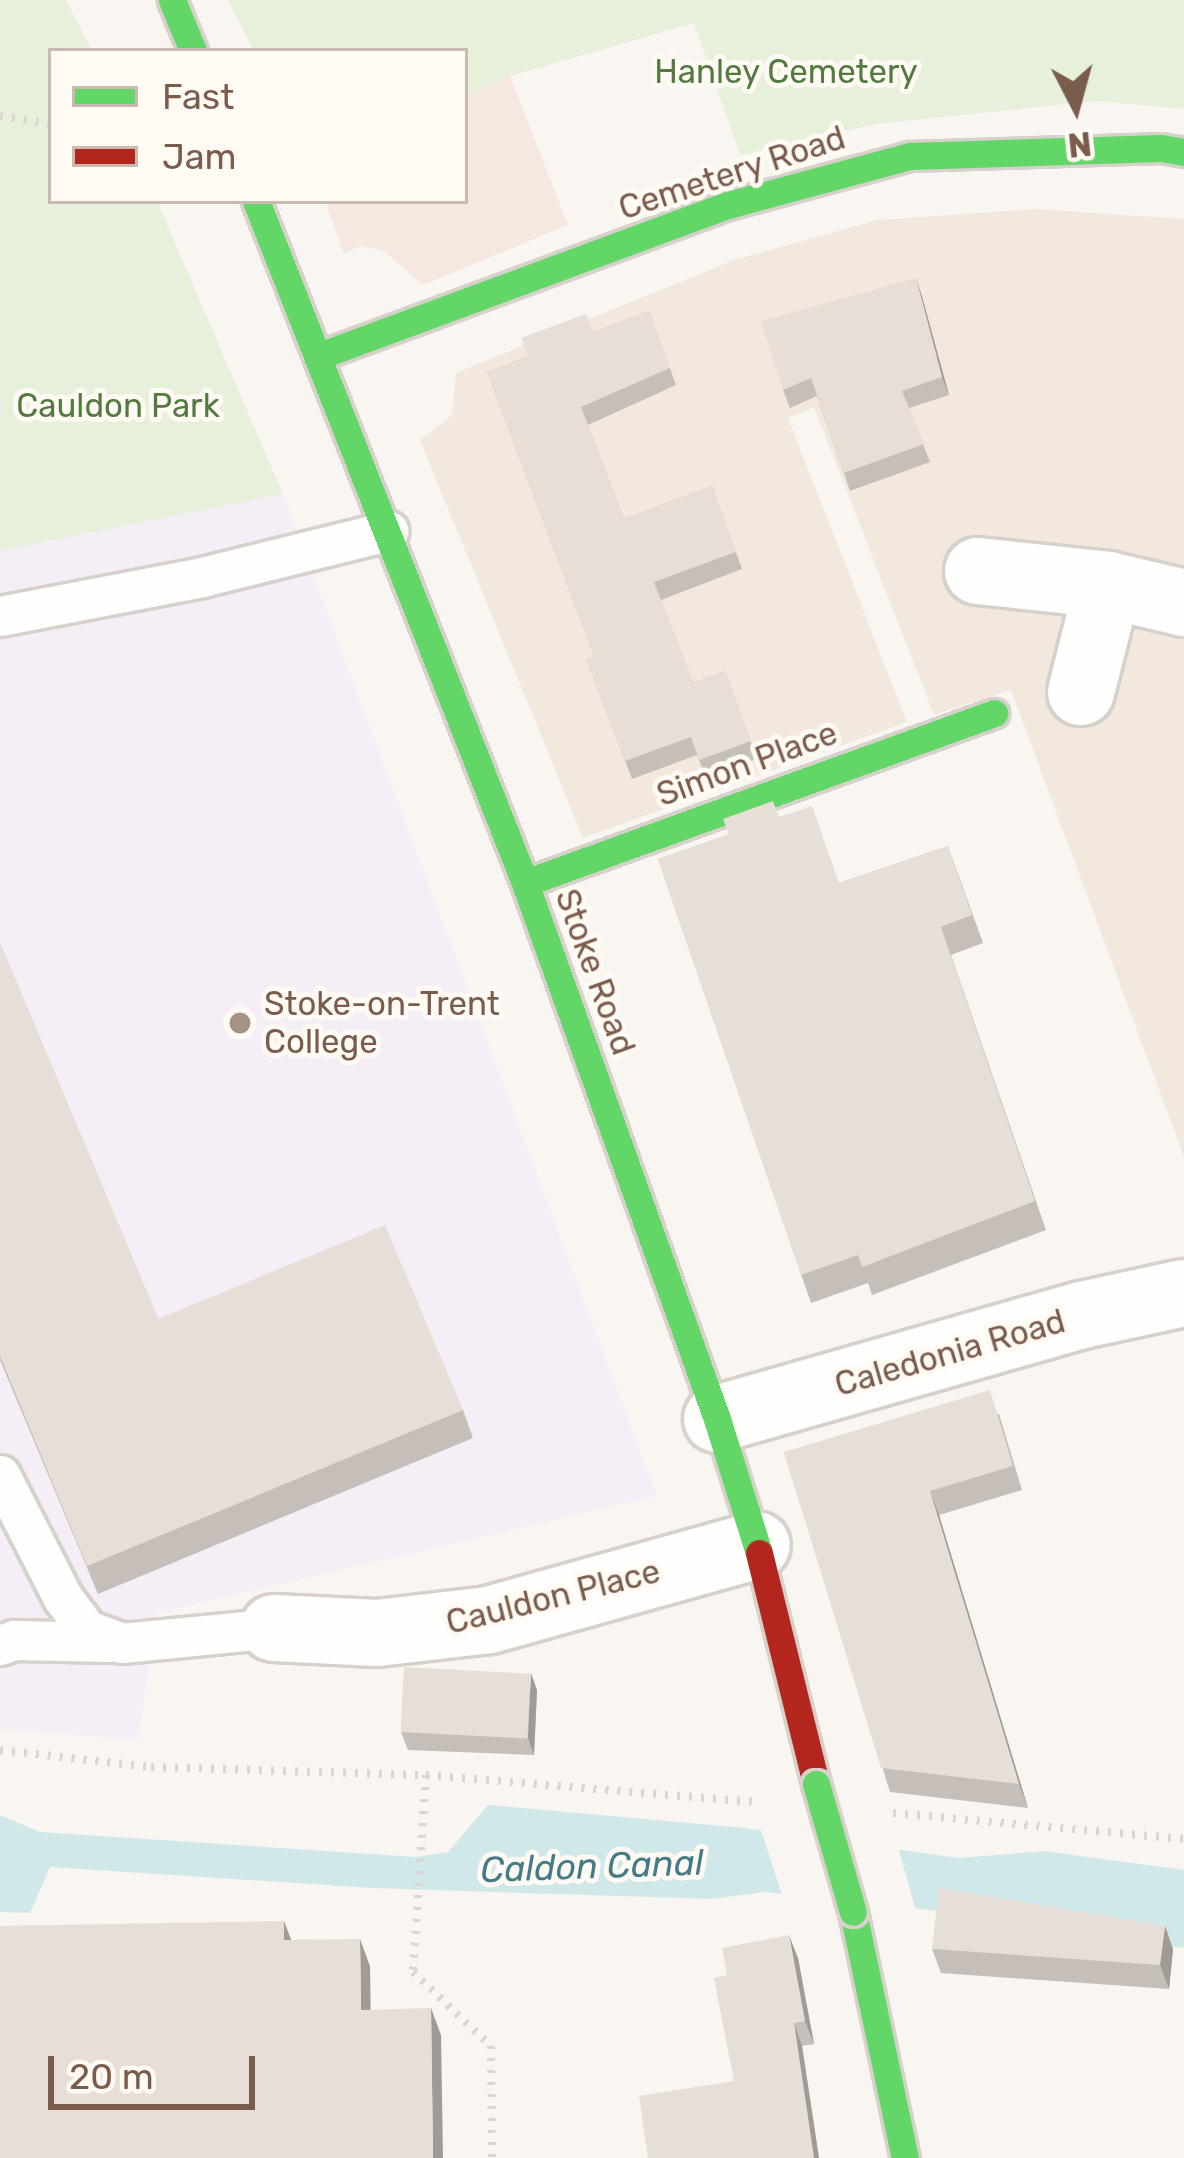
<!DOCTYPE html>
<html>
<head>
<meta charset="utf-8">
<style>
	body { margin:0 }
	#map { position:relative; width:1184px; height:2158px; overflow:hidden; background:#f9f5f0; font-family:Rubik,sans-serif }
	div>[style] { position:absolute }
	.residential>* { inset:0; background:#f2e8de }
	.commercial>* { inset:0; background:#f6e8e1 }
	.education>* { inset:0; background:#f6eef6 }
	.green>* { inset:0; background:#e7f0db }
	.water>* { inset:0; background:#d0e8ea }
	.pier>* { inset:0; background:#f9f5f0 }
	.path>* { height:8px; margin-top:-4px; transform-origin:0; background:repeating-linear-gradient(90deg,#dcd5d0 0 3px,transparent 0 12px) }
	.roads { filter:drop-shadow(3px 0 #d7d1cb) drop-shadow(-3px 0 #d7d1cb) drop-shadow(0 3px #d7d1cb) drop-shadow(0 -3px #d7d1cb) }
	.lane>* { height:39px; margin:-19.5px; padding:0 19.5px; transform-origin:19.5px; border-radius:19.5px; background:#fefefd }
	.street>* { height:66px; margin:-33px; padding:0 33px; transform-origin:33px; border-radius:33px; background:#fefefd }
	.fast>* { height:27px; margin:-13.5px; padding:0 13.5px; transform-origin:13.5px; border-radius:13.5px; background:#63d668 }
	.jam>* { height:27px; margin:-13.5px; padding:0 13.5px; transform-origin:13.5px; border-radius:13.5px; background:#b3261e }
	.bridges { filter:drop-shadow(3px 0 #dad1cc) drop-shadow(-3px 0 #dad1cc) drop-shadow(0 3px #dad1cc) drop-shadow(0 -3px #dad1cc) }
	.fast-bridge>* { height:27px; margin:-13.5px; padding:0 13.5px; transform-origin:13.5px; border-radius:13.5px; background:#63d668 }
	.wall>* { inset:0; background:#c6bfb9 }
	.shaded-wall>* { inset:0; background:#a19b96 }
	.building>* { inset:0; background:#e6ded7; transform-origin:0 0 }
	.dots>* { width:33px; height:33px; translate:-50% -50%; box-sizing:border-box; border:6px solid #fffaf3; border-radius:50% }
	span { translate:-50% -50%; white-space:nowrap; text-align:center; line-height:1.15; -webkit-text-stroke:10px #fffaf3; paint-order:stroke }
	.park-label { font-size:33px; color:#537a41 }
	.street-label { font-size:33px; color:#7a5c4d }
	.poi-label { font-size:33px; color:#7a5c4d }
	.left { translate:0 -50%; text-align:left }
	.water-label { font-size:36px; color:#437c86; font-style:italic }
	.legend { position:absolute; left:48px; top:48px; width:420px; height:156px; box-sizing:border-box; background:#fffaf3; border:3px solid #cabbb1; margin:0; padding:15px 21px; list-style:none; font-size:36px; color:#7a5c4d }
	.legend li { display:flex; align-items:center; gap:24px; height:60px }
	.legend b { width:60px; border:3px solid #cabbb1 }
	.north { position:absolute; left:1016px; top:48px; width:120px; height:120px; -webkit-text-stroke:9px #fffaf3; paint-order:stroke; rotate:174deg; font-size:33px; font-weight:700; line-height:48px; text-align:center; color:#7a5c4d }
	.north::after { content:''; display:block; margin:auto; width:42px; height:54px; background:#7a5c4d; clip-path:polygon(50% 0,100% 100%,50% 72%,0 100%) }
	.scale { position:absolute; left:48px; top:2056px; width:207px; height:54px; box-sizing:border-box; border:6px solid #7a5c4d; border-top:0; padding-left:15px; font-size:36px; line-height:42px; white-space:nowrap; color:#7a5c4d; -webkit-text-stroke:9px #fffaf3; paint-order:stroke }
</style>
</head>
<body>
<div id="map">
	<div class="residential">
		<i style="clip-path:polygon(1035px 209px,1184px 219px,1184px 1157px,1011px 690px,934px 715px,814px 407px,788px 418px,907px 722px,583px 838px,420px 440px,452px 415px,456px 373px,734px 260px,877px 220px)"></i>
	</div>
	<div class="commercial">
		<i style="clip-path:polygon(510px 76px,568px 225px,423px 285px,384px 251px,360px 246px,344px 254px,325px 201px,465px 201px,465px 96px)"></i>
	</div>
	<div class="education">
		<i style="clip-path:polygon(283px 494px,657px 1496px,157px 1613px,138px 1740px,0 1729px,0 551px)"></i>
	</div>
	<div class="green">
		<i style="clip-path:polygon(0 0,66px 0,92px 51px,51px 51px,51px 201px,157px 201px,283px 494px,0 551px)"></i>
		<i style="clip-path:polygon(228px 0,1184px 0,1184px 109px,1096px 101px,876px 124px,740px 155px,694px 23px,510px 76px,465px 96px,465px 51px,254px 51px)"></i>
	</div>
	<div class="water">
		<i style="clip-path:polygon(488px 1805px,745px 1828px,959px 1858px,1044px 1851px,1184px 1870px,1184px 1948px,948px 1912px,764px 1892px,712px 1899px,371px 1888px,50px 1867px,30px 1913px,0 1912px,0 1815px,40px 1832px,416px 1857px,448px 1852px)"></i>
	</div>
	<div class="pier">
		<i style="clip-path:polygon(759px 1824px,897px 1843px,917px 1915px,784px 1901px)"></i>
	</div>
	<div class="path">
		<i style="left:0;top:116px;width:52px;rotate:8.9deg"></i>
		<i style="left:0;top:1750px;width:152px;rotate:6.4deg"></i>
		<i style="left:151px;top:1767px;width:275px;rotate:1.7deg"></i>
		<i style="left:426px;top:1775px;width:327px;rotate:4.7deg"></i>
		<i style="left:426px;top:1775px;width:197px;rotate:93.8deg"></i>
		<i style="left:413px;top:1972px;width:108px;rotate:43.5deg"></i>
		<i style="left:491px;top:2046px;width:112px;rotate:89.5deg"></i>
		<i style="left:893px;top:1813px;width:292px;rotate:5.1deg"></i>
	</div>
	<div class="roads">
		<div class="lane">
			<i style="left:0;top:616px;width:206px;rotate:-10.9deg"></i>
			<i style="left:202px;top:577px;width:192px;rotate:-13.9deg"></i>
			<i style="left:0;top:1475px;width:138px;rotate:62.9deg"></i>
			<i style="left:63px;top:1598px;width:40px;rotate:53deg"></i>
			<i style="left:87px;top:1630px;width:37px;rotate:20deg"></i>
			<i style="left:122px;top:1643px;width:153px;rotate:-5.6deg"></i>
			<i style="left:0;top:1645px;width:15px;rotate:-20deg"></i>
			<i style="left:14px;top:1640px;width:96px;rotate:1.2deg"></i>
		</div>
		<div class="street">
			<i style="left:978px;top:571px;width:131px;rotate:6.1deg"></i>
			<i style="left:1108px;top:585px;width:78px;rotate:13.3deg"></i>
			<i style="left:1081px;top:692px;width:110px;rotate:-75.8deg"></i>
			<i style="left:717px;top:1419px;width:380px;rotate:-15.9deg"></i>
			<i style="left:1082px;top:1315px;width:104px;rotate:-12.2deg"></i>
			<i style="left:274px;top:1628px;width:103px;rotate:2.8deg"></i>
			<i style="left:377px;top:1633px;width:113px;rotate:-6.6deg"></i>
			<i style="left:489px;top:1620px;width:278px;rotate:-15.6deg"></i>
		</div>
		<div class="fast">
			<i style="left:172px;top:0;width:55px;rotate:67.6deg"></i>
			<i style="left:256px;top:201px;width:733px;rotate:68.47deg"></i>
			<i style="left:525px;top:883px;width:569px;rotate:70.29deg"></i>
			<i style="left:717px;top:1419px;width:140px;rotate:72.6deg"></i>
			<i style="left:319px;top:356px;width:436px;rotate:-20.3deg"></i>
			<i style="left:728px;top:205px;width:188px;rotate:-15.1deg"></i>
			<i style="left:910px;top:156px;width:251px;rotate:-1.8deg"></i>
			<i style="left:1161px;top:148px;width:23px;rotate:10deg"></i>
			<i style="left:525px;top:883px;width:499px;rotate:-19.9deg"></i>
			<i style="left:853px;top:1912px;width:251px;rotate:78.1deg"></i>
		</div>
		<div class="jam">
			<i style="left:759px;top:1553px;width:238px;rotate:76.1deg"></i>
		</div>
	</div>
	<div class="bridges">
		<div class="fast-bridge">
			<i style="left:816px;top:1784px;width:133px;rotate:73.9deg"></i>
		</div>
	</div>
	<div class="wall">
		<i style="clip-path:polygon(916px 278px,949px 395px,909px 408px,930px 462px,850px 491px,817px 396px,790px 408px,783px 390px)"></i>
		<i style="clip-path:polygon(649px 311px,676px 385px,588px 425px,624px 519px,712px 486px,742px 569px,661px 600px,693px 683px,725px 671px,757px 759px,706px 778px,697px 755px,632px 779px,586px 659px,594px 656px,487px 372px)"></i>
		<i style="clip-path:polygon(779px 817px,839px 883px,948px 846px,983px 943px,951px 955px,1046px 1230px,872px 1295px,868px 1283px,811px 1303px,658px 859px)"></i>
		<i style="clip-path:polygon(0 943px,158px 1319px,463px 1410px,473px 1438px,98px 1594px,0 1360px)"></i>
		<i style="clip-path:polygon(999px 1414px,1022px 1490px,939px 1515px,1028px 1808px,890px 1792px,784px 1452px)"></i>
		<i style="clip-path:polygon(537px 1690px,534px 1755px,408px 1750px,401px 1732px)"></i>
		<i style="clip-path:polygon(1165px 1926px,1173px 1949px,1169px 1989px,941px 1973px,932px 1949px)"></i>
		<i style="clip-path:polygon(798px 1958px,814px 2044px,802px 2046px,819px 2158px,648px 2158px,734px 2081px,727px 1975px)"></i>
	</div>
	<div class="shaded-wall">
		<i style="clip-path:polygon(916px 278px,922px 296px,949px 395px,942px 377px)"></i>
		<i style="clip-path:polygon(930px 1491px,939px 1515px,1028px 1808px,1019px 1784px)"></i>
		<i style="clip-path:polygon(531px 1673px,537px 1690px,534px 1755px,528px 1738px)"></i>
		<i style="clip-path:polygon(284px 1921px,294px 1947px,284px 1940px)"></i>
		<i style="clip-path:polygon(1165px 1926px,1173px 1949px,1169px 1989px,1160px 1965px)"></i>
		<i style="clip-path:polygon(789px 1935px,798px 1958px,814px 2044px,805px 2021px)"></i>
		<i style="clip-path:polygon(360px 1939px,370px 1966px,371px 2036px,361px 2010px)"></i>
		<i style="clip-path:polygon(431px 2008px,441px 2035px,443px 2158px,433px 2158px)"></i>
		<i style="clip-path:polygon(794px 2023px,802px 2046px,819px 2158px,814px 2158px)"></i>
	</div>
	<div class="building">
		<i style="clip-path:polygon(916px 278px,942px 377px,902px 391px,924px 444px,844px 473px,811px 378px,783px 390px,761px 321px)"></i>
		<i style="clip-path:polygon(649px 311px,670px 368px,581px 407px,624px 519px,712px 486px,736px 552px,654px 582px,693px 683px,725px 671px,751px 741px,699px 760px,691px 737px,625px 761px,586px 659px,594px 656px,487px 372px,528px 356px,521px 338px,586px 314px,593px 332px)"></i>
		<i style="clip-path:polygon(773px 801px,779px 817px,812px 806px,839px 883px,948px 846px,972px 915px,941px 927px,1035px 1201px,862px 1267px,858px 1255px,801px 1275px,658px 859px,729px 834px,723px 819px)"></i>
		<i style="clip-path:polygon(0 943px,158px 1319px,385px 1225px,463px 1410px,87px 1566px,0 1356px)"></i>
		<i style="clip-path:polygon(990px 1390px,1013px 1466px,930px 1491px,1019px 1784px,881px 1768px,784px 1452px)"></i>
		<i style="left:404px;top:1667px;width:127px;height:65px;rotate:3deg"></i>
		<i style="clip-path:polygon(939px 1888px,1165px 1926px,1160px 1965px,932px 1949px)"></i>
		<i style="clip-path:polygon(284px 1921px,284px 1940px,360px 1939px,361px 2010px,431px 2008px,433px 2158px,0 2158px,0 1926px)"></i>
		<i style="clip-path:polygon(789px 1935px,805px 2021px,794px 2023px,814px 2158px,648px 2158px,639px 2096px,734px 2081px,714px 1978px,727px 1975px,722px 1948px)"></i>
	</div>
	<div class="dots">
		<i style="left:240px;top:1023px;background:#a69286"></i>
	</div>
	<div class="park-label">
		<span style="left:786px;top:72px">Hanley Cemetery</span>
		<span style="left:118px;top:406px">Cauldon Park</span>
	</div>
	<div class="street-label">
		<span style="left:732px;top:173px;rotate:-18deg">Cemetery Road</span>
		<span style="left:747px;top:764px;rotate:-20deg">Simon Place</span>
		<span style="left:595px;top:972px;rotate:70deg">Stoke Road</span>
		<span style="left:950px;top:1353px;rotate:-16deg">Caledonia Road</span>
		<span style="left:553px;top:1597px;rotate:-14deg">Cauldon Place</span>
	</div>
	<div class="poi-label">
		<span class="left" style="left:264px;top:1023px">Stoke-on-Trent<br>College</span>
	</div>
	<div class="water-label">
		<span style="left:592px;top:1866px;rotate:-2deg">Caldon Canal</span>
	</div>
	<ul class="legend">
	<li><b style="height:15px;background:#63d668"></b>Fast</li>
	<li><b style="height:15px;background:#b3261e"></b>Jam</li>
	</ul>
	<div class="north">N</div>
	<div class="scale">20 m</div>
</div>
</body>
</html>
